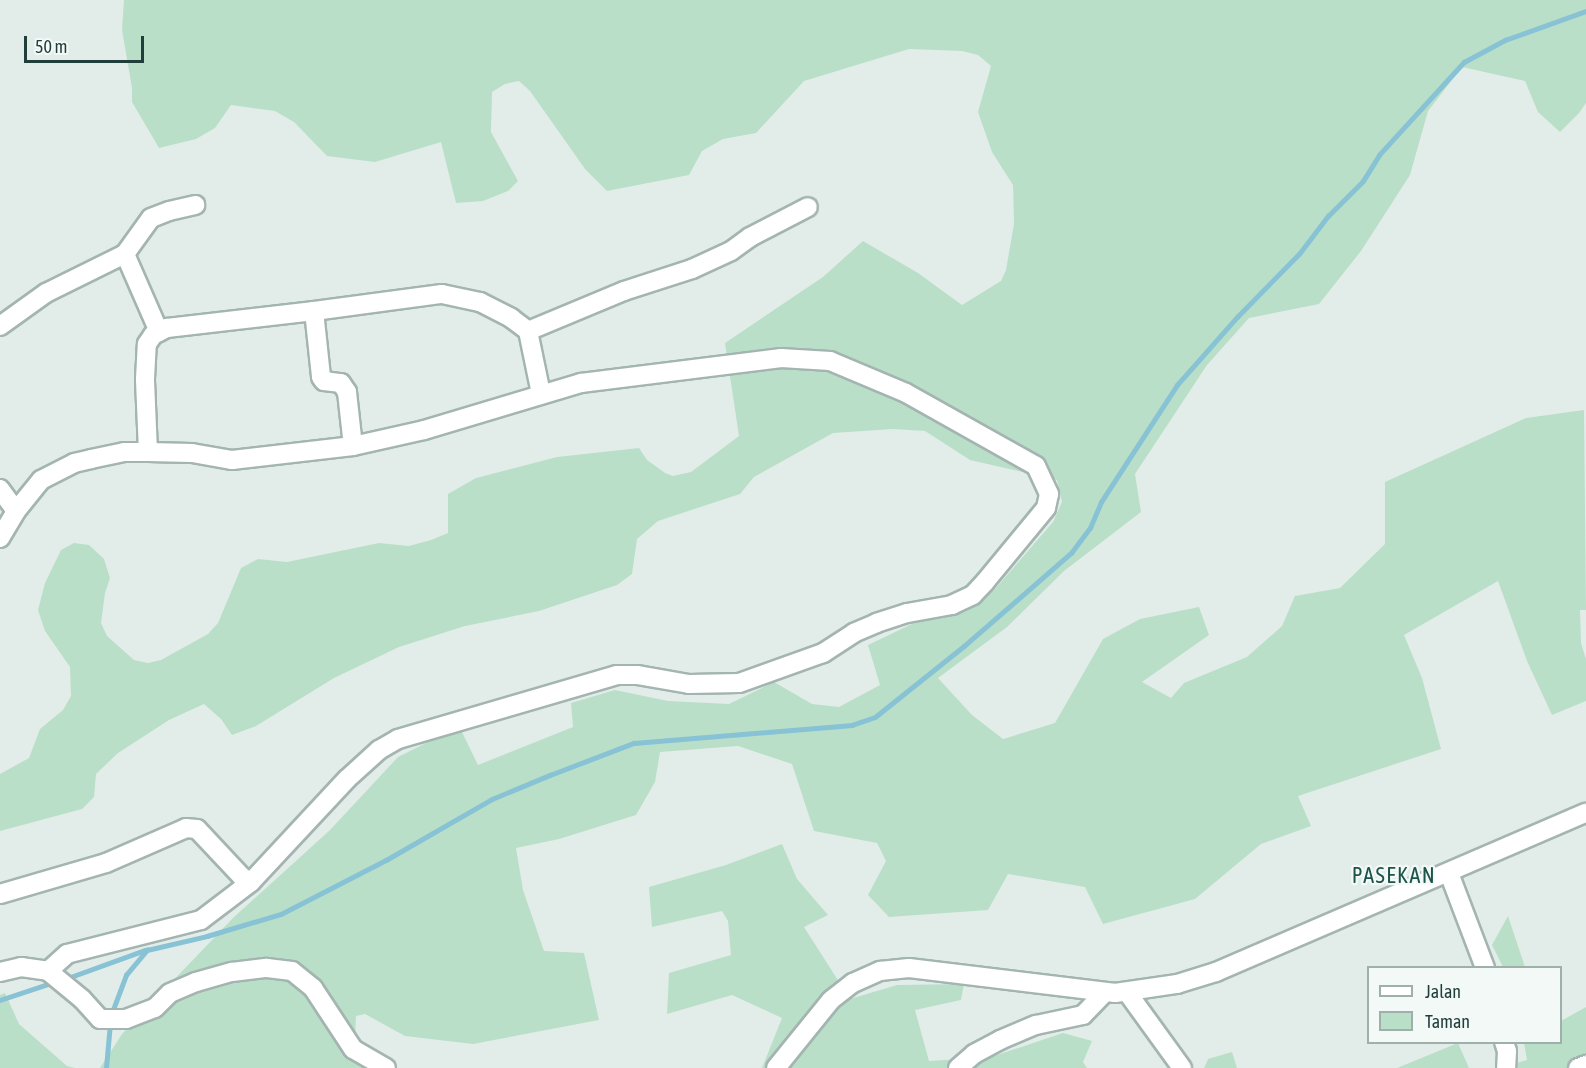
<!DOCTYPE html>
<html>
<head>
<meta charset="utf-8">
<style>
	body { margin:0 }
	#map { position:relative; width:1586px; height:1068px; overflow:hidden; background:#e2ede9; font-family:"Asap Condensed",sans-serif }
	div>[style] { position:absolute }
	.green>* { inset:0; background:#badfc8 }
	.stream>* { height:4.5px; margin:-2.25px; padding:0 2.25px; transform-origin:2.25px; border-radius:2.25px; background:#88c2d5 }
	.roads { filter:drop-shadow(2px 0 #a4b5b1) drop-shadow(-2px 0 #a4b5b1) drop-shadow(0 2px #a4b5b1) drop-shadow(0 -2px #a4b5b1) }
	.street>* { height:18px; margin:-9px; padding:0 9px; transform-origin:9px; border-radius:9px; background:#fff }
	.secondary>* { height:18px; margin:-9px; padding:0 9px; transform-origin:9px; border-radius:9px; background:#fff }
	span { translate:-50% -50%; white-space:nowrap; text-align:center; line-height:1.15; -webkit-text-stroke:4.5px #f3f9f7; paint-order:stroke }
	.quarter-label { font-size:22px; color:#1c534a; letter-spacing:1.5px }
	.legend { position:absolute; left:1367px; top:966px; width:195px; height:78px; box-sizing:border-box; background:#f3f9f7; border:2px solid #9fafab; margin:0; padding:8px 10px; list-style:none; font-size:18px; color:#213f3a }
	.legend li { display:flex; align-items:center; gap:12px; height:30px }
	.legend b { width:30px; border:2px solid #9fafab }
	.scale { position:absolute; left:24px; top:36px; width:120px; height:27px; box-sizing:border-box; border:3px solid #213f3a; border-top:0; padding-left:8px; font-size:18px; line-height:21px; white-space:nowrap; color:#213f3a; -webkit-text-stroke:4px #f3f9f7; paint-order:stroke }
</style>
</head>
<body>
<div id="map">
	<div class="green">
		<i style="clip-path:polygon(124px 0,1586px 0,1586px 103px,1579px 113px,1560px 132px,1538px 112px,1525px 81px,1462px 67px,1428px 111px,1410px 175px,1361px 251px,1319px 304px,1249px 318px,1207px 365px,1135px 474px,1141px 512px,1064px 571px,1007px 627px,938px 678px,972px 715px,1003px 739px,1055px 723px,1103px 639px,1140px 619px,1199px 607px,1209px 635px,1142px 682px,1171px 698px,1184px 683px,1247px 657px,1282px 626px,1295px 596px,1340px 588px,1385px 544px,1385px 482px,1526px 418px,1584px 410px,1586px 610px,1580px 610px,1581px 643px,1586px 659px,1586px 701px,1552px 715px,1527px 661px,1498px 581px,1404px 635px,1422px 678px,1441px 749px,1298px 796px,1311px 826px,1261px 844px,1195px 899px,1103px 924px,1085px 887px,1008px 874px,988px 910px,889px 917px,868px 895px,886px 861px,877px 843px,814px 831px,792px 764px,738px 746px,660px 752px,655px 782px,636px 815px,559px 839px,516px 848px,523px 890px,544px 951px,584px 953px,599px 1020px,473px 1044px,405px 1036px,365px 1014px,356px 1016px,355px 1040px,397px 1068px,100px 1068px,122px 1034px,234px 917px,330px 830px,398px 757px,432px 740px,461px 730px,478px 765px,573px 727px,571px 703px,615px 690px,668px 701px,729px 704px,774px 682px,812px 704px,839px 707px,880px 685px,868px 645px,914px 623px,967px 611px,995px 589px,1053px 522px,1062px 502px,1057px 480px,970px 460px,925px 431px,893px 429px,833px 433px,754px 477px,740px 494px,658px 521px,637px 539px,632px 574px,617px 585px,539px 611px,465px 626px,399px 647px,334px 678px,256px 726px,232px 735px,221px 719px,204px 704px,169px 720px,118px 753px,96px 774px,94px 797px,82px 809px,0 831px,0 774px,29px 758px,40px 729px,63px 710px,71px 696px,70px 667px,45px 631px,38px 610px,45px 583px,61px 550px,74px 543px,89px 545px,104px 559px,110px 578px,105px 593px,101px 623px,107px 636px,134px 660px,148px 663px,161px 660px,208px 634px,218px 623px,241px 568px,258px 559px,287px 562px,379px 543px,409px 546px,431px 540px,448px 533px,448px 494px,476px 478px,557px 457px,639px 448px,647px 460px,665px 473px,673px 476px,691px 472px,739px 436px,725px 343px,823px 277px,863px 241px,918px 273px,962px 305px,1001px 281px,1006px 270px,1014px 224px,1013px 185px,992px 152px,978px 112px,991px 66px,978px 55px,962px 51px,909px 49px,804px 81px,756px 133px,723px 139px,702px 151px,689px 175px,607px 191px,585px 169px,530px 91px,519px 81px,505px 84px,492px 92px,491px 132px,518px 181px,508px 191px,483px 201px,456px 203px,441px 142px,375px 162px,327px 156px,294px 122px,275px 111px,231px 105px,215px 128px,196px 139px,159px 148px,132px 102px,132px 88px,122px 30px)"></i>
		<i style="clip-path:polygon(782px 844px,797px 879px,828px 915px,804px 927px,850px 999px,897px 985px,964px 984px,961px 1000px,915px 1010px,929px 1061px,991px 1057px,1063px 1033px,1092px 1041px,1083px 1062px,1087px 1068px,762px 1068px,782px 1018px,732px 995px,667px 1014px,669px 973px,731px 955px,728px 921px,722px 911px,652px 927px,649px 887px,726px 865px)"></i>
		<i style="clip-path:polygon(1508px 916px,1525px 967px,1503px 967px,1492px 945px)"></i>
		<i style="clip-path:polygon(5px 993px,19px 1024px,67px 1066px,75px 1068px,0 1068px,0 995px)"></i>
		<i style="clip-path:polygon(1586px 1007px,1586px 1068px,1499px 1068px,1527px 1060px,1524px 1043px,1560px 1042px,1561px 1021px)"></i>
		<i style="clip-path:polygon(1458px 1043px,1469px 1068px,1397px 1068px)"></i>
		<i style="clip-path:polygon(1232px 1052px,1237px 1068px,1204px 1068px,1208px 1059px)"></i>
	</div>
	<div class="stream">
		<i style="left:65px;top:979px;width:85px;rotate:-19.9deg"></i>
		<i style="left:0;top:1000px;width:57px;rotate:-18.4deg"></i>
		<i style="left:111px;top:1015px;width:43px;rotate:-69.4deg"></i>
		<i style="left:126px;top:975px;width:33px;rotate:-50deg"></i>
		<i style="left:147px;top:950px;width:62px;rotate:-13.1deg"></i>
		<i style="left:207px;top:936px;width:77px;rotate:-16.6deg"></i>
		<i style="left:281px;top:914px;width:118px;rotate:-27.2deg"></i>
		<i style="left:386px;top:860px;width:122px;rotate:-29.9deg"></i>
		<i style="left:492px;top:799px;width:63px;rotate:-22.5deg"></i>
		<i style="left:550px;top:775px;width:90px;rotate:-20.9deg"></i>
		<i style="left:634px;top:743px;width:219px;rotate:-4.7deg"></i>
		<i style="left:852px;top:725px;width:24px;rotate:-19deg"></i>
		<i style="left:875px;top:717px;width:114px;rotate:-38.6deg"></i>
		<i style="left:964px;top:646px;width:142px;rotate:-41deg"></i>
		<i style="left:1071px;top:553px;width:31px;rotate:-53deg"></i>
		<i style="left:1090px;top:528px;width:28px;rotate:-67deg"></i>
		<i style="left:1101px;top:502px;width:140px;rotate:-57deg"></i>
		<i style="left:1177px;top:385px;width:91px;rotate:-48.6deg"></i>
		<i style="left:1237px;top:317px;width:88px;rotate:-45.5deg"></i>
		<i style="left:1299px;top:254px;width:48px;rotate:-52.7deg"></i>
		<i style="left:1328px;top:216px;width:49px;rotate:-45deg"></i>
		<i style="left:1363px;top:181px;width:31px;rotate:-58deg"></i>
		<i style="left:1379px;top:155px;width:126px;rotate:-47.6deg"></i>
		<i style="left:1464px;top:62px;width:47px;rotate:-28.2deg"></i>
		<i style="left:1505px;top:40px;width:86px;rotate:-19.7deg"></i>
		<i style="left:106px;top:1068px;width:45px;rotate:-84.9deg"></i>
	</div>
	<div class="roads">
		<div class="street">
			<i style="left:125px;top:254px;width:85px;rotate:66.4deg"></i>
			<i style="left:314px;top:311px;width:129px;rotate:-7.6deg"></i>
			<i style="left:442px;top:294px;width:39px;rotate:12deg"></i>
			<i style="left:480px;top:302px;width:35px;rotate:27deg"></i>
			<i style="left:511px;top:318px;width:21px;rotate:37deg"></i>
			<i style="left:528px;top:331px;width:64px;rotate:78.3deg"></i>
			<i style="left:0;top:326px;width:57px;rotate:-35.7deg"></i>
			<i style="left:46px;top:293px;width:88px;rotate:-26.3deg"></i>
			<i style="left:125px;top:254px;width:44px;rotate:-54.2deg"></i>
			<i style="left:151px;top:218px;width:19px;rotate:-21deg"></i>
			<i style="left:169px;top:211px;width:27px;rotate:-13deg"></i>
			<i style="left:528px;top:331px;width:104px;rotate:-22.6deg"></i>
			<i style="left:624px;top:291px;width:71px;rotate:-17.9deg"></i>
			<i style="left:692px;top:269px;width:43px;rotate:-24.8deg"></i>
			<i style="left:731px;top:251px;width:24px;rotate:-36deg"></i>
			<i style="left:750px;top:237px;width:65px;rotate:-27.3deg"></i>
			<i style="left:148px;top:452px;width:73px;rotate:-92.4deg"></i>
			<i style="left:145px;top:379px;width:35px;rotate:-87deg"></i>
			<i style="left:147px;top:344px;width:11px;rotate:-56deg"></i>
			<i style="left:153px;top:335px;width:16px;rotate:-27deg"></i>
			<i style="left:167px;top:328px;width:148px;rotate:-6.6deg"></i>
			<i style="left:314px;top:311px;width:66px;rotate:83.9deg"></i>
			<i style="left:321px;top:377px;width:5px;rotate:53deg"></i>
			<i style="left:324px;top:381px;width:17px;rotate:7deg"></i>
			<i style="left:341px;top:383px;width:11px;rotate:56deg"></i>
			<i style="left:347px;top:392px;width:54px;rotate:83.7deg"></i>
			<i style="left:0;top:489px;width:27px;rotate:54deg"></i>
			<i style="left:0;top:538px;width:31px;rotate:-59deg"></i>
			<i style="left:16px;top:511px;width:40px;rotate:-51deg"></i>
			<i style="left:41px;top:480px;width:37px;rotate:-27deg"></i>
			<i style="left:74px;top:463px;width:17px;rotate:-13deg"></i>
			<i style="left:91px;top:459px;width:34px;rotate:-12deg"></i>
			<i style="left:124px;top:452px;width:24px"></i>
			<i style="left:148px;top:452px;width:44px;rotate:1.3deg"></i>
			<i style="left:192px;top:453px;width:41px;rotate:9.9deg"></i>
			<i style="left:232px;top:460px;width:122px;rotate:-6.6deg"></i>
			<i style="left:353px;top:446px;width:73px;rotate:-12.7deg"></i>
			<i style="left:424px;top:430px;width:164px;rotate:-16.7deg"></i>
			<i style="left:581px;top:383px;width:202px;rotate:-7.1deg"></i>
			<i style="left:781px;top:358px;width:49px;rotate:3.5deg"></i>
			<i style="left:830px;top:361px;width:82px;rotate:22.8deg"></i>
			<i style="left:906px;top:393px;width:149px;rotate:29.3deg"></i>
			<i style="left:1036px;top:466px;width:31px;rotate:65deg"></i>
			<i style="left:1049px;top:494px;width:14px;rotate:102deg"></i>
			<i style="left:1046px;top:508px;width:96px;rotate:129.5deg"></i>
			<i style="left:985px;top:582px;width:18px;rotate:133deg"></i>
			<i style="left:973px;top:595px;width:23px;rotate:155deg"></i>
			<i style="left:952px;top:605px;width:46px;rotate:169.9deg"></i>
			<i style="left:907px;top:613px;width:32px;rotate:162deg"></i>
			<i style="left:877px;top:623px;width:25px;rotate:157deg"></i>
			<i style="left:854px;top:633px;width:37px;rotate:147deg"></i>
			<i style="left:823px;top:653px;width:89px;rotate:160.3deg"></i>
			<i style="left:739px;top:683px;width:50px;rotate:178.9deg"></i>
			<i style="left:689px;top:684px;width:53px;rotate:-170.2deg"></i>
			<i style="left:637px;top:675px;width:20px;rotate:180deg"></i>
			<i style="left:617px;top:675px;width:228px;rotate:163.7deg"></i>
			<i style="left:398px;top:739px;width:22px;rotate:150deg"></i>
			<i style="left:379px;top:750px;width:43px;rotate:137.8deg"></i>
			<i style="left:347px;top:779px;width:141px;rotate:133deg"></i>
			<i style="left:251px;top:882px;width:63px;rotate:142.8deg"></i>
			<i style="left:201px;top:920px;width:138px;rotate:165.8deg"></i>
			<i style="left:67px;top:954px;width:25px;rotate:138deg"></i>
			<i style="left:1449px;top:873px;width:102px;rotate:69.2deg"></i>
			<i style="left:0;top:894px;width:110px;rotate:-16.3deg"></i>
			<i style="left:106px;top:863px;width:87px;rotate:-23.6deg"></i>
			<i style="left:186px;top:828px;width:11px;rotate:5deg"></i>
			<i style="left:197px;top:829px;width:66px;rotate:46.8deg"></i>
			<i style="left:242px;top:877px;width:10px;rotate:29deg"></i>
			<i style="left:1127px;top:992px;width:94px;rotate:54.1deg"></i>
			<i style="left:1504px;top:1042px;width:9px;rotate:72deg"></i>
			<i style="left:1507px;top:1051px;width:17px;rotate:93deg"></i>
			<i style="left:958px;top:1068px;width:21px;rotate:-41deg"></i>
			<i style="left:974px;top:1054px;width:30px;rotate:-28deg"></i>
			<i style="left:1000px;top:1040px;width:39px;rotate:-23deg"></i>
			<i style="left:1036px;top:1025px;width:48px;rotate:-12deg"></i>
			<i style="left:1083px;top:1015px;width:32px;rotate:-46deg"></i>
			<i style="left:1578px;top:1068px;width:9px;rotate:-21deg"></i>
		</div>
		<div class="secondary">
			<i style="left:0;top:972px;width:22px;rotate:-13deg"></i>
			<i style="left:21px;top:967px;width:27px;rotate:8deg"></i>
			<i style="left:48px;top:971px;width:44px;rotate:39.5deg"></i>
			<i style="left:82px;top:999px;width:27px;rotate:48deg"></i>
			<i style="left:100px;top:1019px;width:26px"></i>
			<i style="left:126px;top:1019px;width:31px;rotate:-21deg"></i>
			<i style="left:155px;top:1008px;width:21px;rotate:-45deg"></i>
			<i style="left:170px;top:993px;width:28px;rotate:-23deg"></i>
			<i style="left:196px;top:982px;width:37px;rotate:-16deg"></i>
			<i style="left:232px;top:972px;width:35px;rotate:-7deg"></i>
			<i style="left:267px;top:968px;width:25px;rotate:7deg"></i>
			<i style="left:292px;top:971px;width:27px;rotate:39deg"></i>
			<i style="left:313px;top:988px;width:73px;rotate:56.7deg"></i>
			<i style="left:353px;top:1049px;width:38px;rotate:30deg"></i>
			<i style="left:776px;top:1068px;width:87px;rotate:-51deg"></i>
			<i style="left:831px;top:1000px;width:28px;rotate:-38deg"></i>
			<i style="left:853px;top:983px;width:30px;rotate:-24deg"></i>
			<i style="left:880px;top:971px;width:29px;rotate:-6deg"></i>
			<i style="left:909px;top:968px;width:208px;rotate:6.9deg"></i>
			<i style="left:1115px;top:993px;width:63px;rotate:-8.3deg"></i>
			<i style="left:1177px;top:984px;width:41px;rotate:-17.1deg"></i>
			<i style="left:1216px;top:972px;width:403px;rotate:-23.3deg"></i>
		</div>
	</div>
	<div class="quarter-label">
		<span style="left:1394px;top:876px">PASEKAN</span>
	</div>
	<ul class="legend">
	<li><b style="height:8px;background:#fff"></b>Jalan</li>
	<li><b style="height:16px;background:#badfc8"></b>Taman</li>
	</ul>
	<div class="scale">50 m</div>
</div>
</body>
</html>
